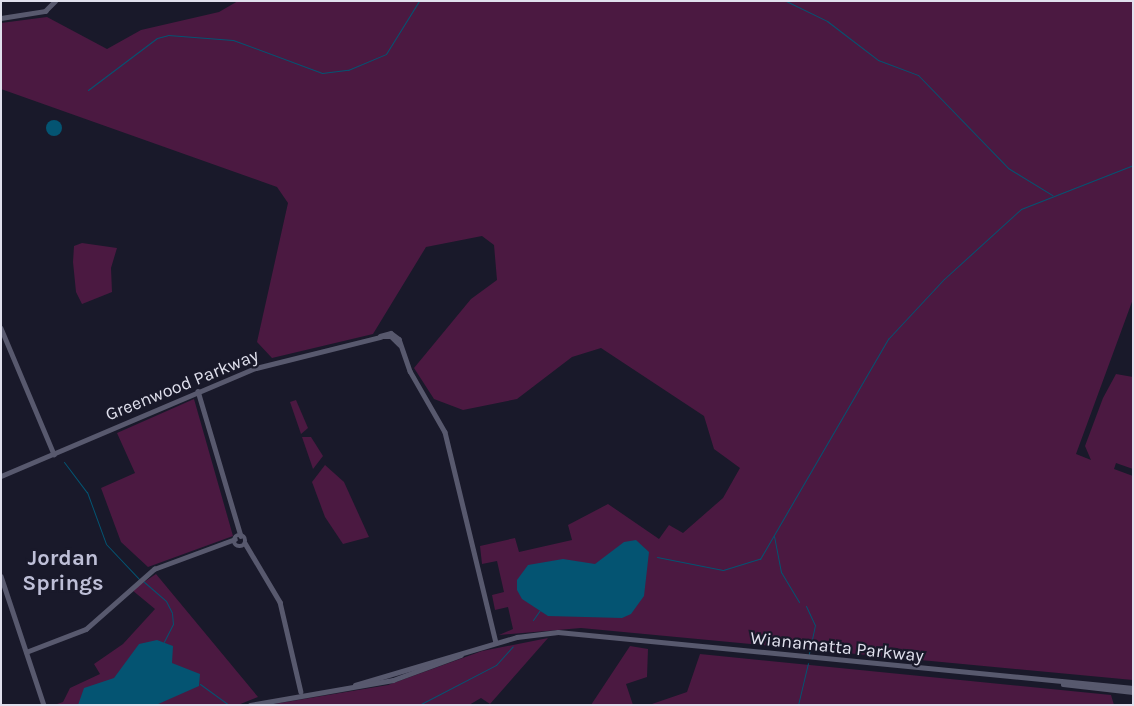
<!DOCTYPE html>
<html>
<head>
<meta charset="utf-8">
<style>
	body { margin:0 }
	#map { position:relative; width:1134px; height:706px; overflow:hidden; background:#19192a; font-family:Karla,sans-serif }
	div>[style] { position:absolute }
	.green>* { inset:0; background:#4b1941 }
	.water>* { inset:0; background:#045472 }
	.round { border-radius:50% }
	.stream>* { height:1px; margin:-0.5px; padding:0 0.5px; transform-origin:0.5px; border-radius:0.5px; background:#045472 }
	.minor>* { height:4.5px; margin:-2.25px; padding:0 2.25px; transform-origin:2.25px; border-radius:2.25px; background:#58596e }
	.minor>.ring { margin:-2.25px; padding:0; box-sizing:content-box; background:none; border:4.5px solid #58596e; border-radius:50% }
	span { translate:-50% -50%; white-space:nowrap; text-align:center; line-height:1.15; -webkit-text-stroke:4.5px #19192a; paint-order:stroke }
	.street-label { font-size:18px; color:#e0e0ed }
	.district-label { font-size:22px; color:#bebfd7; font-weight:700 }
	.frame { position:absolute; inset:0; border:2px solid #e0e0ed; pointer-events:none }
</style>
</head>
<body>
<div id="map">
	<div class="green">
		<i style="clip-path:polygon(238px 1px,1133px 1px,1133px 299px,1076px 454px,1091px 460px,1085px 446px,1103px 398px,1116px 374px,1133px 377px,1133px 469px,1116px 463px,1114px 469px,1133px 476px,1133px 680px,581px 628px,499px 635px,513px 629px,508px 607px,495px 610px,492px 595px,504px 592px,497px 561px,482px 564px,480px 546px,515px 538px,519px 552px,572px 540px,568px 525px,608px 504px,659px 539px,669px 525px,683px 533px,723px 498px,740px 468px,714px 449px,704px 416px,601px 348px,572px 357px,517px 399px,463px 410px,434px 399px,414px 368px,471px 299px,497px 280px,494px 245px,482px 236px,426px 247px,373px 334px,272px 358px,257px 342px,288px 203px,277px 187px,1px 89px,1px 23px,47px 17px,107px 49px,141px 30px,219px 12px)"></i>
		<i style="clip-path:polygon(82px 243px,117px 248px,111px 268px,112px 292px,82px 304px,76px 292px,73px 262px,74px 246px)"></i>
		<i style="clip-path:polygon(194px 399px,233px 536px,148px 567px,121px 542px,101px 488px,135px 473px,117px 433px)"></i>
		<i style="clip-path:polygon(296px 400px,308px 428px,301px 434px,290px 402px)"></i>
		<i style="clip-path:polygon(302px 437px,311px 437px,323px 456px,313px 469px)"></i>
		<i style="clip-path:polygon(325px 465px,344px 482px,369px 537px,343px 544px,325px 517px,312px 482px)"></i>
		<i style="clip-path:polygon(156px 574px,258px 697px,238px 705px,54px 705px,63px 702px,70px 688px,100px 674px,94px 664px,123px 644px,155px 609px,132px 590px)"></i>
		<i style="clip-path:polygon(548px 638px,490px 704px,481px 698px,469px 705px,268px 705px,388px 685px,482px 651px)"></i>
		<i style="clip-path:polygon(630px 646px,648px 649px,647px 677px,626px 684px,633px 705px,591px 705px)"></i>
		<i style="clip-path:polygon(700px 654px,1111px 695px,1114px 705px,649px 705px,687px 692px)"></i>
	</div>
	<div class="water">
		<i class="round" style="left:46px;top:120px;width:16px;height:16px"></i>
		<i style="clip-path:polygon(636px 540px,649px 552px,644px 596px,631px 614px,622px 618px,548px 616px,522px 599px,517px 590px,517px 580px,528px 565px,563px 559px,595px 564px,624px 542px)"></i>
		<i style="clip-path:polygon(157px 640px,173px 646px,172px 663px,200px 674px,199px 686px,156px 705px,78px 705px,84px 688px,114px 678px,139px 644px)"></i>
	</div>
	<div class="stream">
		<i style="left:786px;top:1px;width:46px;rotate:26deg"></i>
		<i style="left:827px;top:21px;width:64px;rotate:37.4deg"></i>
		<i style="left:878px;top:60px;width:43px;rotate:20.6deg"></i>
		<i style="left:918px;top:75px;width:129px;rotate:45.9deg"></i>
		<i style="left:1008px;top:168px;width:52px;rotate:31.5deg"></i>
		<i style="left:88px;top:90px;width:86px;rotate:-37deg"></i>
		<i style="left:157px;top:38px;width:11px;rotate:-15deg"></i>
		<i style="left:168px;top:35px;width:65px;rotate:4.4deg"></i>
		<i style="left:233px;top:40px;width:95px;rotate:20.3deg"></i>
		<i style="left:322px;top:73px;width:26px;rotate:-7deg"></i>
		<i style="left:348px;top:70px;width:41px;rotate:-22.8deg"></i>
		<i style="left:386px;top:54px;width:62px;rotate:-58.1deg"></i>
		<i style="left:64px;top:462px;width:38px;rotate:53deg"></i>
		<i style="left:87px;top:492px;width:55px;rotate:69.9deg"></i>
		<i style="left:106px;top:544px;width:48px;rotate:46.7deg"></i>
		<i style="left:774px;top:536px;width:37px;rotate:79deg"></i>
		<i style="left:781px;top:572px;width:35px;rotate:59deg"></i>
		<i style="left:657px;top:557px;width:67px;rotate:11.1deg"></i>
		<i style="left:723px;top:570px;width:39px;rotate:-17deg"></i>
		<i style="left:760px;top:559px;width:255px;rotate:-59.8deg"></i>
		<i style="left:888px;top:339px;width:82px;rotate:-47deg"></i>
		<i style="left:944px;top:279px;width:104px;rotate:-42.3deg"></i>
		<i style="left:1021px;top:209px;width:120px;rotate:-21.4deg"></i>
		<i style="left:143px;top:581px;width:30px;rotate:41deg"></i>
		<i style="left:166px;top:601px;width:13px;rotate:63deg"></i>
		<i style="left:172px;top:613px;width:11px;rotate:85deg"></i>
		<i style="left:173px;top:624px;width:20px;rotate:117deg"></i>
		<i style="left:806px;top:606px;width:21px;rotate:65deg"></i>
		<i style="left:815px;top:625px;width:30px;rotate:102deg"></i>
		<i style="left:533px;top:620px;width:12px;rotate:-55deg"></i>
		<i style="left:200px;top:684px;width:36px;rotate:36deg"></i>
		<i style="left:419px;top:705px;width:87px;rotate:-27.5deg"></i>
		<i style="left:496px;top:665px;width:25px;rotate:-48deg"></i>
		<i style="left:798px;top:705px;width:43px;rotate:-76.6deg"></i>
	</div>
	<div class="minor">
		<i style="left:1px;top:18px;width:45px;rotate:-9deg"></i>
		<i style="left:45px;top:11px;width:14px;rotate:-45deg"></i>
		<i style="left:1px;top:328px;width:137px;rotate:67.2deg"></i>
		<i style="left:380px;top:336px;width:11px;rotate:-15deg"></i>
		<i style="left:391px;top:333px;width:10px;rotate:37deg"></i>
		<i style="left:399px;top:339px;width:34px;rotate:71deg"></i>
		<i style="left:410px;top:371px;width:70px;rotate:60.2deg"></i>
		<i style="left:445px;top:432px;width:217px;rotate:76.4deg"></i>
		<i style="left:198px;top:391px;width:151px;rotate:73.5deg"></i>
		<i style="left:1px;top:476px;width:277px;rotate:-23deg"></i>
		<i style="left:256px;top:368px;width:128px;rotate:-14deg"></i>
		<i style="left:380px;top:337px;width:12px"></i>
		<i style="left:392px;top:337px;width:11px;rotate:45deg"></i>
		<i class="ring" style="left:234.5px;top:535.5px;width:6.5px;height:6.5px"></i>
		<i style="left:245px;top:543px;width:69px;rotate:59.3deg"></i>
		<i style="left:280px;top:602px;width:92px;rotate:76.9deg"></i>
		<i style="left:1px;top:576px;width:136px;rotate:71.6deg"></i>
		<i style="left:26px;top:652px;width:64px;rotate:-21deg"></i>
		<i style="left:86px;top:629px;width:91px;rotate:-41.4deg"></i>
		<i style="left:154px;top:569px;width:86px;rotate:-20.3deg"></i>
		<i style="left:1063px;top:684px;width:70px;rotate:6.5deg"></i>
		<i style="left:355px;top:685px;width:169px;rotate:-16.5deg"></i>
		<i style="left:517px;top:637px;width:41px;rotate:-7deg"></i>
		<i style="left:558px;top:632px;width:578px;rotate:5.56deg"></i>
		<i style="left:250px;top:705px;width:145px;rotate:-9.9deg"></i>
		<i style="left:393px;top:680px;width:72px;rotate:-20.2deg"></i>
	</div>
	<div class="street-label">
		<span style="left:182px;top:385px;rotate:-22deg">Greenwood Parkway</span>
		<span style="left:837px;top:647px;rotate:6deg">Wianamatta Parkway</span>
	</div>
	<div class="district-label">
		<span style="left:63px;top:571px">Jordan<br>Springs</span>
	</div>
	<div class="frame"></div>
</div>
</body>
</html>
